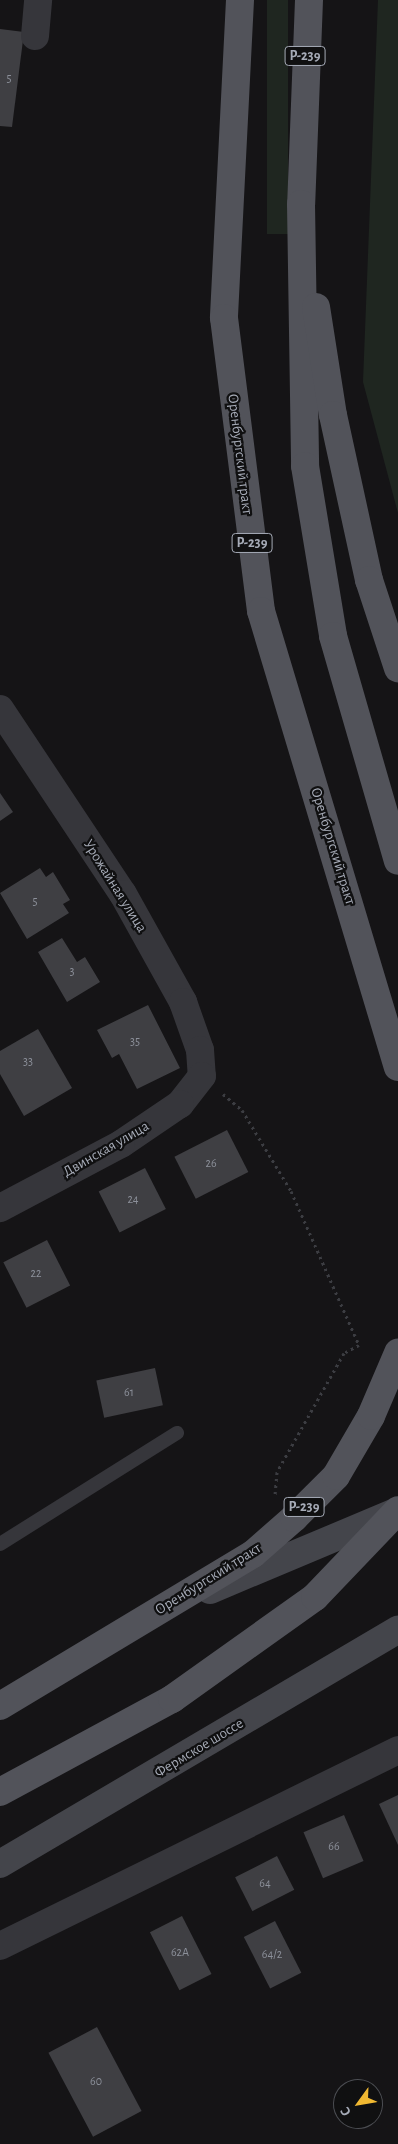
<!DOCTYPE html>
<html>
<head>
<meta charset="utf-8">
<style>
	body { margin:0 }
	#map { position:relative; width:398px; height:2144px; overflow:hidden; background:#151416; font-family:"Alegreya Sans",sans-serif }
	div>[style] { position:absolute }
	.green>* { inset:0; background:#1f2620; transform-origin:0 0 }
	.building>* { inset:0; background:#3f3f43; transform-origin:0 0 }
	.path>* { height:3px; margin-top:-1.5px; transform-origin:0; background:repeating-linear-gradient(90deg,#3c3d42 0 2.5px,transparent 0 6.5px) }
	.service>* { height:14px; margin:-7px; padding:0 7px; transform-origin:7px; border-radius:7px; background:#36363b }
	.minor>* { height:28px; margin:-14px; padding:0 14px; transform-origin:14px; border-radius:14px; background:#36363b }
	.secondary>* { height:28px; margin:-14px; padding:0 14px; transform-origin:14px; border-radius:14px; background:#44454b }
	.primary>* { height:28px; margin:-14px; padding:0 14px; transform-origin:14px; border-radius:14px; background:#52535a }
	.primary-bridge>* { height:28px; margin:-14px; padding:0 14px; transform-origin:14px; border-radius:14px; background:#52535a }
	span { translate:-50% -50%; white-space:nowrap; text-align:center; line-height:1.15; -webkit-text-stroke:4.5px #101011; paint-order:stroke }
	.number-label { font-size:12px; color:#8c909a }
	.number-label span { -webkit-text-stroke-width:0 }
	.shield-label span { padding:1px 4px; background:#101011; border:1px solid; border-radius:4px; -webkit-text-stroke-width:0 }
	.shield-label { font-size:14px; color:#a6abb7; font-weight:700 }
	.street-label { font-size:15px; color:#a6abb7 }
	.north { position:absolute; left:333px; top:2079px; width:50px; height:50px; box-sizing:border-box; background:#101011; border:1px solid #4c4e53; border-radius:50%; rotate:238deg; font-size:14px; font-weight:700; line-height:20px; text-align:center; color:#a6abb7 }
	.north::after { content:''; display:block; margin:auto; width:18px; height:22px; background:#f1b932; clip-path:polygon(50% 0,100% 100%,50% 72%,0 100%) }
</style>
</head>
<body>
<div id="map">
	<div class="green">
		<i style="left:267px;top:0;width:21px;height:234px"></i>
		<i style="clip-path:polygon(378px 0,398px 0,398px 513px,363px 382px)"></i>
	</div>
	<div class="building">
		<i style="clip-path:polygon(0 29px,24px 32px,12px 127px,0 126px)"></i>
		<i style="clip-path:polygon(0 793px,13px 812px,0 821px)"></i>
		<i style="clip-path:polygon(40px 868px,46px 877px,53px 872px,70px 900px,63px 904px,69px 913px,27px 939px,0 893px)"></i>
		<i style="clip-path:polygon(62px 938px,77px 962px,85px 957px,100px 982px,67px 1002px,38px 952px)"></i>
		<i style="clip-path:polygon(148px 1005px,180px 1068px,137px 1089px,119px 1054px,112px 1058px,97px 1030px)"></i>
		<i style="clip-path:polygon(38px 1029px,72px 1088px,24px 1116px,0 1074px,0 1051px)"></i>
		<i style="left:227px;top:1130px;width:47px;height:59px;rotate:63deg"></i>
		<i style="left:145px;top:1168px;width:46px;height:52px;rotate:63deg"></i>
		<i style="left:47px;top:1240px;width:51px;height:49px;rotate:63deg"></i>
		<i style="left:155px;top:1368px;width:38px;height:60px;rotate:78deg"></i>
		<i style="clip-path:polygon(398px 1795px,398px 1845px,379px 1804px)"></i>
		<i style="left:344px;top:1815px;width:50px;height:44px;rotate:67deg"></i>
		<i style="left:277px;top:1856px;width:38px;height:47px;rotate:63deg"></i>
		<i style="left:182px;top:1916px;width:65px;height:36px;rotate:63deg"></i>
		<i style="left:275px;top:1921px;width:58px;height:35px;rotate:63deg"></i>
		<i style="left:97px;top:2027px;width:95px;height:55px;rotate:62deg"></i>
	</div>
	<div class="path">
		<i style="left:223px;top:1094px;width:25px;rotate:40deg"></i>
		<i style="left:242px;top:1110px;width:95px;rotate:58.8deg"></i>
		<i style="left:291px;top:1191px;width:168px;rotate:66.2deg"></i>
		<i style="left:359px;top:1345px;width:17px;rotate:152deg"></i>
		<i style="left:344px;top:1353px;width:137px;rotate:119.4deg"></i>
		<i style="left:277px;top:1472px;width:23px;rotate:95deg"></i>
	</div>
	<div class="service">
		<i style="left:0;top:1544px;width:209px;rotate:-32.1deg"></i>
	</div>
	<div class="minor">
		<i style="left:35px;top:36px;width:36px;rotate:-85deg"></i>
		<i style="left:0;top:709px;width:222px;rotate:56.4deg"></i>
		<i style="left:123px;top:894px;width:124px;rotate:60.9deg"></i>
		<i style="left:183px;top:1002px;width:51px;rotate:70.5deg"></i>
		<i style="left:200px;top:1050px;width:26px;rotate:86deg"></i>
		<i style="left:202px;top:1076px;width:36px;rotate:128deg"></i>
		<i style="left:180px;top:1104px;width:71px;rotate:145.9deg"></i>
		<i style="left:121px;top:1144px;width:137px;rotate:152.1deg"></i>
		<i style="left:0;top:1946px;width:444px;rotate:-26.2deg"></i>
	</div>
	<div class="secondary">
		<i style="left:210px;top:1590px;width:204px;rotate:-22.8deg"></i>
		<i style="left:0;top:1864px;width:462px;rotate:-30.5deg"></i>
	</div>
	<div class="primary">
		<i style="left:240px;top:0;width:318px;rotate:92.9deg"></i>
		<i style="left:224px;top:318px;width:295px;rotate:82.8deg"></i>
		<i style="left:261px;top:611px;width:476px;rotate:73.3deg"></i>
		<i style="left:309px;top:0;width:204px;rotate:92.2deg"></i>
		<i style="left:301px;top:204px;width:262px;rotate:89.1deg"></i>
		<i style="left:305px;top:466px;width:172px;rotate:80.6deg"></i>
		<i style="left:333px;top:636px;width:234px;rotate:73.9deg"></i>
		<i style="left:316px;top:307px;width:109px;rotate:81.1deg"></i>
		<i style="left:333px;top:415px;width:169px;rotate:77.7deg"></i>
		<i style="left:369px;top:580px;width:93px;rotate:71.8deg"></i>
		<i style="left:0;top:1706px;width:295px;rotate:-31deg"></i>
		<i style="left:253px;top:1554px;width:55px;rotate:-41.3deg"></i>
		<i style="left:294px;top:1518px;width:59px;rotate:-45deg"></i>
		<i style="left:336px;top:1476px;width:69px;rotate:-59.7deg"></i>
		<i style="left:371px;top:1416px;width:69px;rotate:-66.8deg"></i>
		<i style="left:0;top:1792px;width:196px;rotate:-28.4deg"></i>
	</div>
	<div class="primary-bridge">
		<i style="left:172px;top:1699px;width:176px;rotate:-35.5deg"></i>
		<i style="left:315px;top:1597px;width:120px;rotate:-46.3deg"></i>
	</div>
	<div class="number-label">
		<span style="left:9px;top:79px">5</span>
		<span style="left:35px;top:902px">5</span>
		<span style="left:72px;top:972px">3</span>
		<span style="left:135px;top:1042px">35</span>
		<span style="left:28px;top:1062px">33</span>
		<span style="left:211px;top:1164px">26</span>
		<span style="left:133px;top:1200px">24</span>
		<span style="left:36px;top:1274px">22</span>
		<span style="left:129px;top:1393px">61</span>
		<span style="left:334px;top:1847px">66</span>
		<span style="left:265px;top:1884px">64</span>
		<span style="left:180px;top:1953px">62А</span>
		<span style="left:272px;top:1955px">64/2</span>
		<span style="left:96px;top:2082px">60</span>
	</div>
	<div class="shield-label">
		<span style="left:305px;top:56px">Р-239</span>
		<span style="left:252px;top:543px">Р-239</span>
		<span style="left:304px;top:1507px">Р-239</span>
	</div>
	<div class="street-label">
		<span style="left:240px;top:454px;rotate:83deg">Оренбургский тракт</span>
		<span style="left:333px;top:846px;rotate:73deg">Оренбургский тракт</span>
		<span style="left:115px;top:886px;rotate:58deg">Урожайная улица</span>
		<span style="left:106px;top:1149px;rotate:-30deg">Двинская улица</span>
		<span style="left:208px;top:1579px;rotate:-32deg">Оренбургский тракт</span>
		<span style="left:199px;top:1748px;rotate:-31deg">Фермское шоссе</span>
	</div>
	<div class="north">С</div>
</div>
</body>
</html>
